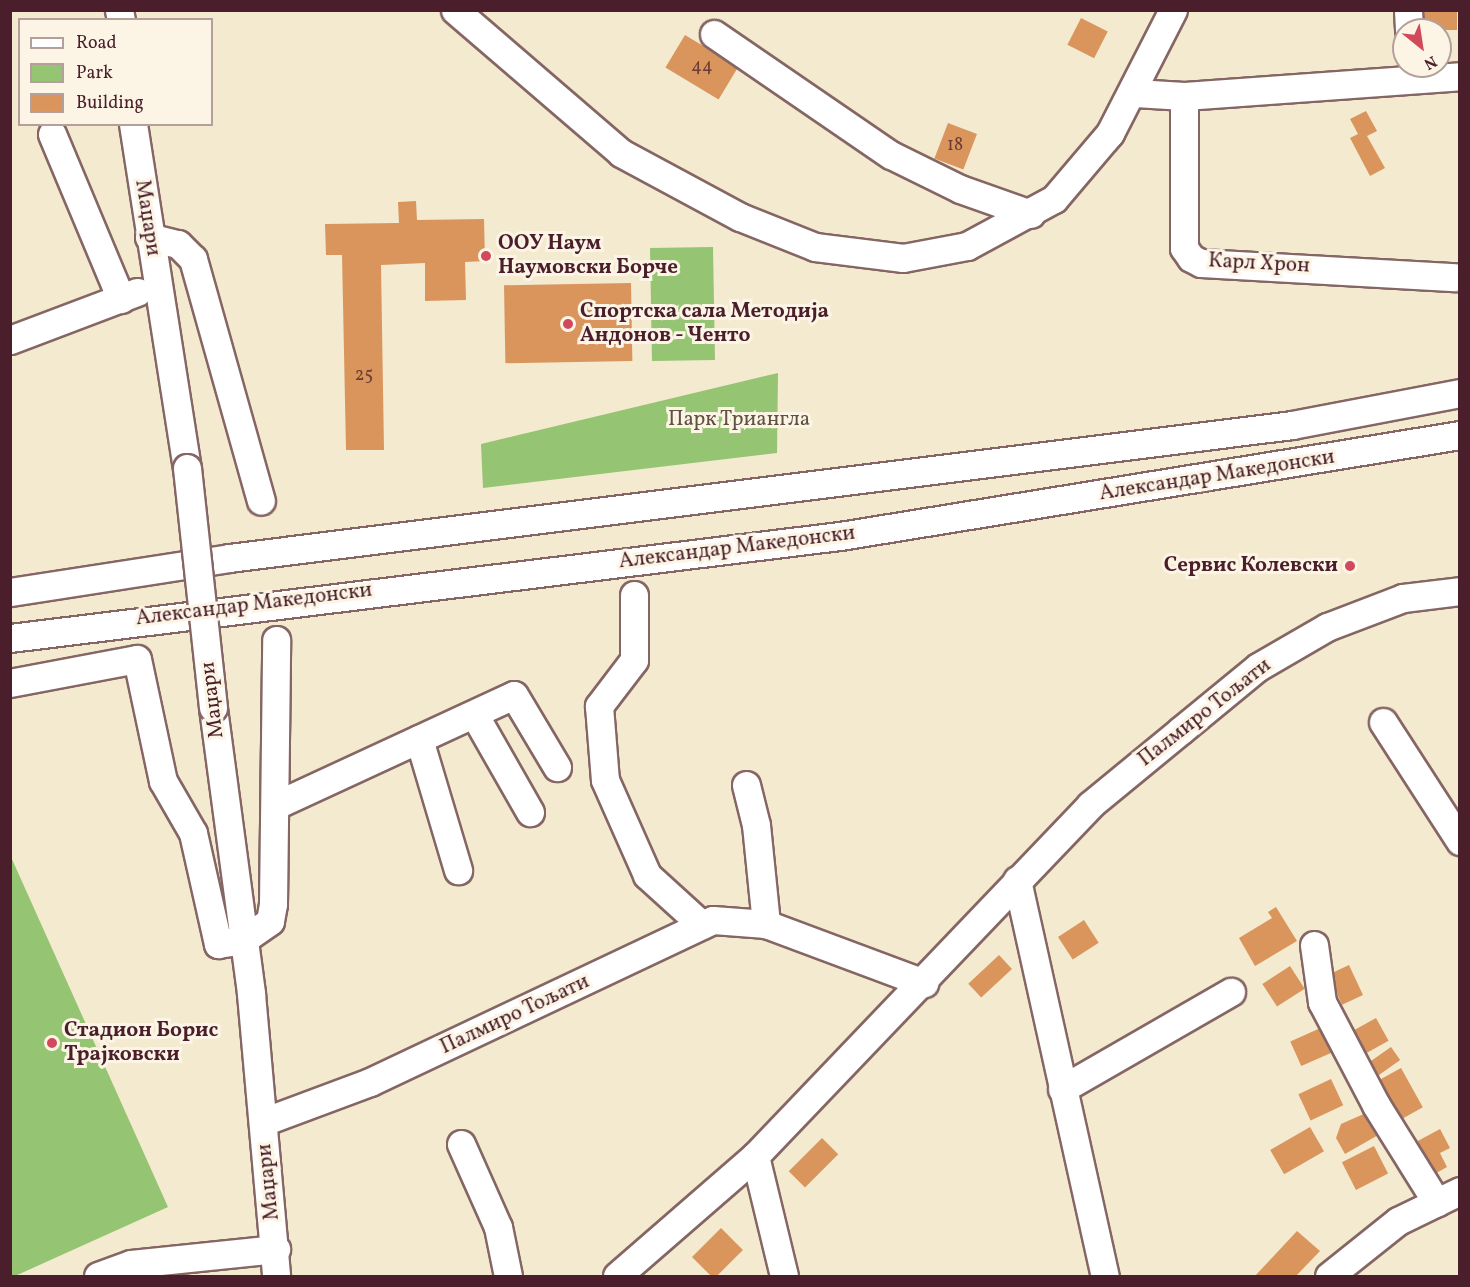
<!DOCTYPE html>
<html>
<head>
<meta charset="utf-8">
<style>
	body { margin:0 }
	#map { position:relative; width:1470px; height:1287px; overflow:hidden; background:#f3eacf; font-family:Vollkorn,serif }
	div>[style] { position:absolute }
	.green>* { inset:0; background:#95c473; transform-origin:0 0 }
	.building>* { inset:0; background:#da955d; transform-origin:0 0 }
	.roads { filter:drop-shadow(2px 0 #856664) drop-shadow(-2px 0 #856664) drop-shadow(0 2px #856664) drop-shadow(0 -2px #856664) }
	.minor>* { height:27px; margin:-13.5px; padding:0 13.5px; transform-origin:13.5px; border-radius:13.5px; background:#fff }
	.bridges { filter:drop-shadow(2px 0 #856664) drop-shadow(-2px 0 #856664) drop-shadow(0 2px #856664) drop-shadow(0 -2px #856664) }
	.minor-bridge>* { height:27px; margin:-13.5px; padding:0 13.5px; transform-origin:13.5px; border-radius:13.5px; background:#fff }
	.dots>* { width:16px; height:16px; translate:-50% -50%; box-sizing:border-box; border:3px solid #fcf5e5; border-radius:50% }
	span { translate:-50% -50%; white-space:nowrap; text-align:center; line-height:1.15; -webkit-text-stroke:6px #fcf5e5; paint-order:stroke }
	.number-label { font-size:18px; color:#6e3c38 }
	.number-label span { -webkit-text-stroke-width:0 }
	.street-label { font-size:21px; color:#4a1f2b }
	.poi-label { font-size:21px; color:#4a1f2b; font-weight:700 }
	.left { translate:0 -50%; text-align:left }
	.right { translate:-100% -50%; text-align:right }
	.park-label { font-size:21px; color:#605141 }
	.frame { position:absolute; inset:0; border:12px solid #4a1f2b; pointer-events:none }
	.legend { position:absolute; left:18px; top:18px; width:195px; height:108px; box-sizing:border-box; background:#fcf5e5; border:2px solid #b59f9b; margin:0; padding:8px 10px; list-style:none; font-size:18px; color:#4a1f2b }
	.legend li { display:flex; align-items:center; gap:12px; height:30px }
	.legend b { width:30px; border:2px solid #b59f9b }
	.north { position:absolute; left:1392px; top:18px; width:60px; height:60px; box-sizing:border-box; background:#fcf5e5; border:2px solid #b59f9b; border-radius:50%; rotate:150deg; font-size:16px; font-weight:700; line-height:24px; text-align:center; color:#4a1f2b }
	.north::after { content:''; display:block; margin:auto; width:21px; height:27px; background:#d1495b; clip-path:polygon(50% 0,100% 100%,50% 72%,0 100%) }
</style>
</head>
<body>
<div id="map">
	<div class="green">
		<i style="left:713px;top:247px;width:113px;height:63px;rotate:89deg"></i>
		<i style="clip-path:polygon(778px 373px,777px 453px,483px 488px,481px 444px)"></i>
		<i style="clip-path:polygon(11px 857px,168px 1207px,15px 1276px,10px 1276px)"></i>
	</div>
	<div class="building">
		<i style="left:1419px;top:10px;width:38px;height:20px"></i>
		<i style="left:1081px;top:18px;width:30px;height:30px;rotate:27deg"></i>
		<i style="left:685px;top:35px;width:62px;height:38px;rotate:31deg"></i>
		<i style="clip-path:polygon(1366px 111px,1377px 131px,1367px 136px,1385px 168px,1370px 176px,1350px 138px,1358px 134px,1350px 119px)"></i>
		<i style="left:948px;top:123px;width:31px;height:38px;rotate:21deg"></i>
		<i style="clip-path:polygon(416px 201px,417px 220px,484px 219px,485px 261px,465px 262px,466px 300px,425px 301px,425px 263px,381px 265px,384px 450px,346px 450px,342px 255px,326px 255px,325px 224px,399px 223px,398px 202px)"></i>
		<i style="left:631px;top:283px;width:78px;height:127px;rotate:89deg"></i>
		<i style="clip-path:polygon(1276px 907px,1297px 941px,1255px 966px,1239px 938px,1272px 918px,1268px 912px)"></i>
		<i style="left:1084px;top:920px;width:27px;height:31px;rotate:57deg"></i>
		<i style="left:999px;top:955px;width:19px;height:42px;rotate:47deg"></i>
		<i style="left:1349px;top:965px;width:33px;height:23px;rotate:65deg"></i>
		<i style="left:1290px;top:966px;width:27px;height:33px;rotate:57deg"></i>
		<i style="left:1376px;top:1018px;width:26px;height:32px;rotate:61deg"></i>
		<i style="left:1325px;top:1026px;width:27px;height:38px;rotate:66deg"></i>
		<i style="left:1391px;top:1047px;width:16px;height:28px;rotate:55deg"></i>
		<i style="left:1401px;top:1068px;width:45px;height:30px;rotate:61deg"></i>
		<i style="left:1331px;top:1079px;width:29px;height:36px;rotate:65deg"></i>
		<i style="clip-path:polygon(1366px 1113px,1380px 1134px,1345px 1154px,1336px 1138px,1341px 1124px)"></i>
		<i style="left:1310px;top:1127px;width:28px;height:46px;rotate:60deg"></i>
		<i style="clip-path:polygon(1440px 1129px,1450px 1148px,1440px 1153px,1447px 1167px,1431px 1176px,1414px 1143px)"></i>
		<i style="left:822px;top:1138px;width:23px;height:47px;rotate:45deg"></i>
		<i style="left:1374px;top:1146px;width:31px;height:36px;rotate:63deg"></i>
		<i style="left:721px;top:1228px;width:31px;height:41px;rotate:45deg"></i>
		<i style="clip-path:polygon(1297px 1231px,1320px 1251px,1296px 1276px,1255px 1276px)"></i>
	</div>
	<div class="roads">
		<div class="minor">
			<i style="left:119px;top:10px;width:10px;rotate:79deg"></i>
			<i style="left:455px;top:10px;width:219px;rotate:40.7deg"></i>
			<i style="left:621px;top:153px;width:135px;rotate:28.3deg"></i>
			<i style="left:740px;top:217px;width:81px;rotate:21.8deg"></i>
			<i style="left:815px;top:247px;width:89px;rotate:7.1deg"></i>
			<i style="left:903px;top:258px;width:65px;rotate:-10.6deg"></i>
			<i style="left:967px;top:246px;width:99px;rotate:-28.4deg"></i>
			<i style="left:1054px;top:199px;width:87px;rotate:-49.7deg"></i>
			<i style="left:1110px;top:133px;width:138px;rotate:-62.9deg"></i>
			<i style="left:1408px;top:10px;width:20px;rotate:87deg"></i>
			<i style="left:714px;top:34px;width:214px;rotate:34.4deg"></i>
			<i style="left:891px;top:155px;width:77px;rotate:26.2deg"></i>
			<i style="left:960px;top:189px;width:75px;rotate:19.4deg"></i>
			<i style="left:1135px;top:93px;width:49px;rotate:3.5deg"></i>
			<i style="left:1184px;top:96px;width:277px;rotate:-4.1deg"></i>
			<i style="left:1184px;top:96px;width:152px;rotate:90deg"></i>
			<i style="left:1184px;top:248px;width:12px;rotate:55deg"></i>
			<i style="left:1191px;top:258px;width:11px;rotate:27deg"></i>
			<i style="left:1201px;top:263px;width:254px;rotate:3.2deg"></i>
			<i style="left:133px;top:124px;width:348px;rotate:81.1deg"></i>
			<i style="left:52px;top:134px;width:179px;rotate:67.3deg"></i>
			<i style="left:149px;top:237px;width:30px;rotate:14deg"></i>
			<i style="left:178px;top:244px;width:21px;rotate:45deg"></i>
			<i style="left:193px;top:259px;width:251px;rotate:74.3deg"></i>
			<i style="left:10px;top:340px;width:136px;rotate:-20.7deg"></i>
			<i style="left:10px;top:592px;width:222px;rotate:-8.8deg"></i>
			<i style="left:229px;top:558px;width:1071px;rotate:-7.13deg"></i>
			<i style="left:1292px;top:425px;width:171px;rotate:-10.8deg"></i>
			<i style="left:634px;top:595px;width:65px;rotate:90deg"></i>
			<i style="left:634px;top:660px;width:58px;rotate:127.3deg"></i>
			<i style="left:599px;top:706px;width:74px;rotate:85.4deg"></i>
			<i style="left:605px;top:780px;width:104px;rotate:66.1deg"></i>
			<i style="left:647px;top:875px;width:74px;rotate:42.3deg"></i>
			<i style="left:10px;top:638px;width:836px;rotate:-7.01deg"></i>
			<i style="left:840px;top:536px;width:628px;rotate:-9.25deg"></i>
			<i style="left:10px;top:683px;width:129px;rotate:-10.7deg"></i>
			<i style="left:137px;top:659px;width:125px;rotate:78deg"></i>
			<i style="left:163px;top:781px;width:60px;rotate:60deg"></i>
			<i style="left:193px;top:833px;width:114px;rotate:77.3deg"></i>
			<i style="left:218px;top:944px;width:25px;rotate:-9deg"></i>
			<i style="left:243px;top:940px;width:33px;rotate:-35deg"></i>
			<i style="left:270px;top:921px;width:17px;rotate:-80deg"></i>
			<i style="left:273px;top:904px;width:264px;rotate:-89.3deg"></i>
			<i style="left:213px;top:708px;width:289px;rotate:82.4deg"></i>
			<i style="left:251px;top:994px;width:283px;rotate:84.9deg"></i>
			<i style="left:474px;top:714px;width:113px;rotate:60.3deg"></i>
			<i style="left:1383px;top:722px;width:142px;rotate:57.1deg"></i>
			<i style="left:419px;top:739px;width:137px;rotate:73.4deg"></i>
			<i style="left:746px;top:785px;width:41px;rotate:76deg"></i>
			<i style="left:756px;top:825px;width:100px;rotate:84.2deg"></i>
			<i style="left:276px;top:805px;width:262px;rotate:-24.8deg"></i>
			<i style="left:514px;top:695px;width:84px;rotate:59.2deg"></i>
			<i style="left:1017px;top:880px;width:406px;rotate:77.5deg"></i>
			<i style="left:1314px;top:945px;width:58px;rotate:82deg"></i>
			<i style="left:1322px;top:1002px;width:116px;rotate:62.3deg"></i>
			<i style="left:1376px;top:1105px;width:115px;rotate:58.1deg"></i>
			<i style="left:1062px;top:1089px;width:195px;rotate:-29.9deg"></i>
			<i style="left:263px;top:1122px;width:114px;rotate:-20.5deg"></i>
			<i style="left:370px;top:1082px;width:379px;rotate:-25.3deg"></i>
			<i style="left:713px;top:920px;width:53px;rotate:4.3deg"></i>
			<i style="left:766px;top:924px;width:169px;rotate:20.5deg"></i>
			<i style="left:461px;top:1144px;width:91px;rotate:66deg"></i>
			<i style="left:498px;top:1227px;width:50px;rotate:78.5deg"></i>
			<i style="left:755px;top:1156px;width:123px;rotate:76.4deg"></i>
			<i style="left:98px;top:1276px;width:35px;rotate:-20deg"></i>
			<i style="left:131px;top:1264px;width:146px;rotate:-5.9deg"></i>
			<i style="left:617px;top:1276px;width:183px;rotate:-41deg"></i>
			<i style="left:755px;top:1156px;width:485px;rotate:-46.3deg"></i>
			<i style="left:1090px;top:805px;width:117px;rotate:-39.4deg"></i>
			<i style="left:1180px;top:731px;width:101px;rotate:-39.4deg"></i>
			<i style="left:1258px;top:667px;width:80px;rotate:-30.1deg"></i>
			<i style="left:1327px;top:627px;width:81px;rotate:-20.9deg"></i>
			<i style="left:1403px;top:598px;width:57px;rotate:-7deg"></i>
			<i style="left:1329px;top:1276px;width:88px;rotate:-38.6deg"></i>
			<i style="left:1398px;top:1221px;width:69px;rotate:-25.8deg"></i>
		</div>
	</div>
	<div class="bridges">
		<div class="minor-bridge">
			<i style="left:187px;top:468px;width:241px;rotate:83.8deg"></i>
		</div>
	</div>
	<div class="dots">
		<i style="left:486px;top:256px;background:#d1495b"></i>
		<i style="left:568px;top:324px;background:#d1495b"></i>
		<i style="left:1350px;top:566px;background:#d1495b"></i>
		<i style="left:52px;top:1043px;background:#d1495b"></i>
	</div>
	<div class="number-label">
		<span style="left:702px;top:67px">44</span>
		<span style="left:955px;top:146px">18</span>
		<span style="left:364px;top:376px">25</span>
	</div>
	<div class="street-label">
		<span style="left:147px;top:218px;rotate:81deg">Маџари</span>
		<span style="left:1259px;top:264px;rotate:3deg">Карл Хрон</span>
		<span style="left:1217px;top:476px;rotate:-9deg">Александар Македонски</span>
		<span style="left:737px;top:548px;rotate:-7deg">Александар Македонски</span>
		<span style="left:254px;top:605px;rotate:-7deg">Александар Македонски</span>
		<span style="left:213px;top:700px;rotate:-97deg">Маџари</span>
		<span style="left:1205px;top:713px;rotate:-38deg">Палмиро Тољати</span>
		<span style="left:515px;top:1015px;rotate:-25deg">Палмиро Тољати</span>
		<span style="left:269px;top:1182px;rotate:-96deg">Маџари</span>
	</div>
	<div class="poi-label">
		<span class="left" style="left:498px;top:256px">ООУ Наум<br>Наумовски Борче</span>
		<span class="left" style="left:580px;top:324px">Спортска сала Методија<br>Андонов - Ченто</span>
		<span class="right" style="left:1338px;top:566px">Сервис Колевски</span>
		<span class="left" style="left:64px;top:1043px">Стадион Борис<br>Трајковски</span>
	</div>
	<div class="park-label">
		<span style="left:739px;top:420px">Парк Триангла</span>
	</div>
	<div class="frame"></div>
	<ul class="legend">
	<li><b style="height:8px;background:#fff"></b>Road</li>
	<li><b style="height:16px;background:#95c473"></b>Park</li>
	<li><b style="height:16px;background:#da955d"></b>Building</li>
	</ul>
	<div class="north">N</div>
</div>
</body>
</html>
